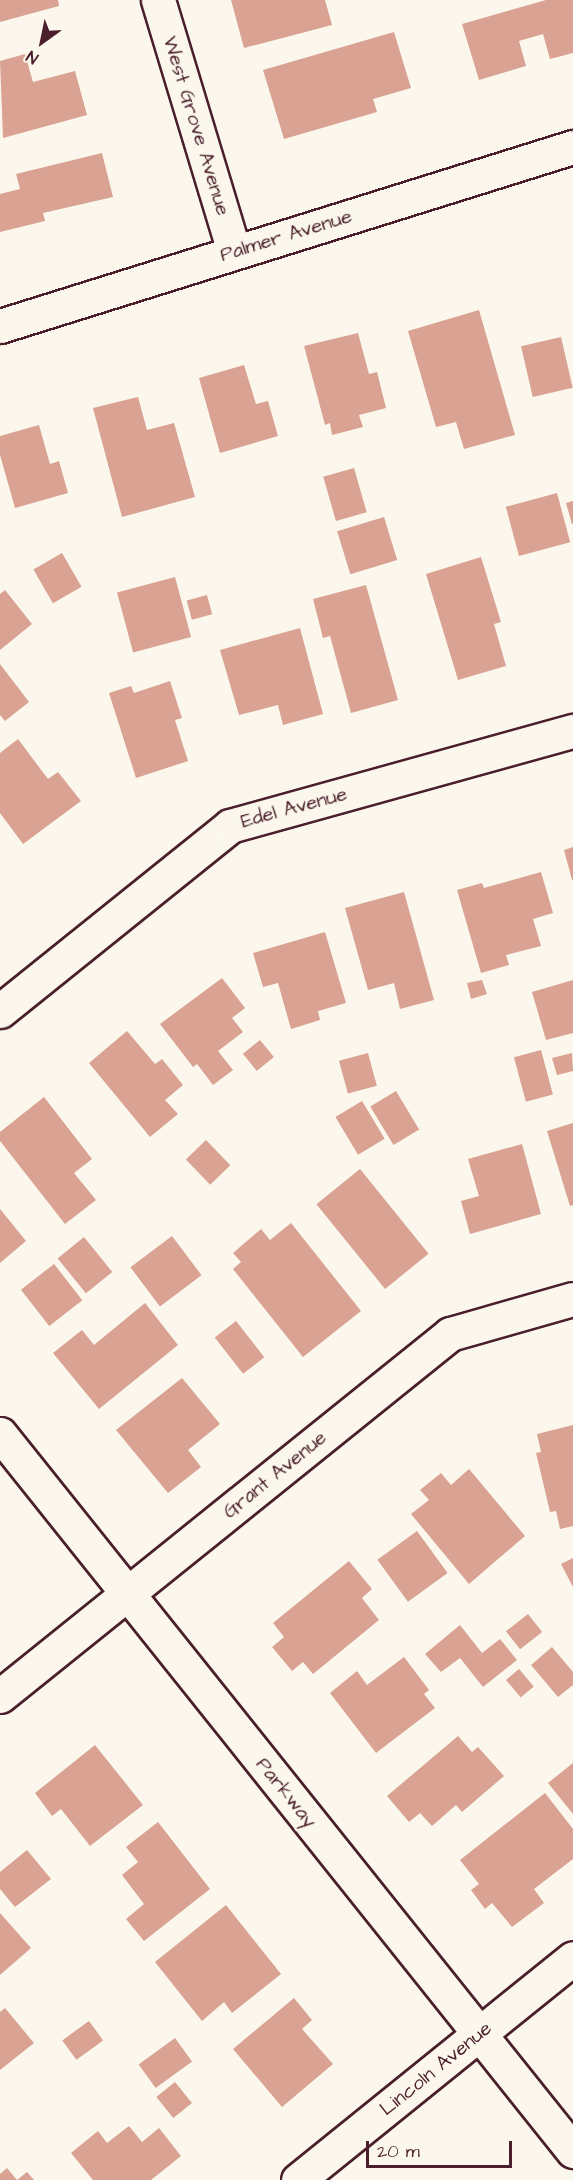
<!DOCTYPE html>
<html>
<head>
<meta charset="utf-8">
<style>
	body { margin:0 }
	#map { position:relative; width:573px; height:2180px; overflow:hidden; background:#fbf7ec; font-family:"Architects Daughter",sans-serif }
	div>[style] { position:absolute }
	.building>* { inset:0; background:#d9a292; transform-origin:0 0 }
	.roads { filter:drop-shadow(2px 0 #4a1f2b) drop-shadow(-2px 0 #4a1f2b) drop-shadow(0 2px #4a1f2b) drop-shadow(0 -2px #4a1f2b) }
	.minor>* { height:33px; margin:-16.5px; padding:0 16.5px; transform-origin:16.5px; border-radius:16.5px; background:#fbf7ec }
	span { translate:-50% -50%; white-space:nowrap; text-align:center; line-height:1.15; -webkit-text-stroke:4.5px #fbf7ec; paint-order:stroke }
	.street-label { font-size:20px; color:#4a1f2b }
	.north { position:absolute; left:12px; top:12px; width:60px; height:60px; -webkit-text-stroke:4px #fbf7ec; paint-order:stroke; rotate:213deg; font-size:16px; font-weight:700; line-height:24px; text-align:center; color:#4a1f2b }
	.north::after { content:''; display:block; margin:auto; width:21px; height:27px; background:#4a1f2b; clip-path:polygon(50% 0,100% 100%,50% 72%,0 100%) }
	.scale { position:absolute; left:366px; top:2141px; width:146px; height:27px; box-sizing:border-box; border:3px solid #4a1f2b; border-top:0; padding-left:8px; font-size:18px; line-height:21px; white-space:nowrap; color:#4a1f2b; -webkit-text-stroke:4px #fbf7ec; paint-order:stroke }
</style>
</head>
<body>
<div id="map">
	<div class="building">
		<i style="clip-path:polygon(0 0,58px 0,59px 6px,0 22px)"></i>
		<i style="clip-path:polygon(231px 0,325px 0,332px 25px,244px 48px)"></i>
		<i style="clip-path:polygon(546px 0,573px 0,573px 53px,550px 59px,543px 34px,519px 41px,526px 66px,479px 80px,462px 24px)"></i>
		<i style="clip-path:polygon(394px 32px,411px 88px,373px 99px,377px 112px,284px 139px,263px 70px)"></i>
		<i style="clip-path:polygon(25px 54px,33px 82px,75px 71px,87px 115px,3px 138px,0 61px)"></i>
		<i style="clip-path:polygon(102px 153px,113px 197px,43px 213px,45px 221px,0 232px,0 194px,20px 189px,16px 174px)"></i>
		<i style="clip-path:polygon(479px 310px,515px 435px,464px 449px,456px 422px,436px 427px,408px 331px)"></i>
		<i style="clip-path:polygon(358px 333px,369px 374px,377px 372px,386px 408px,359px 415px,363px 427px,332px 435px,330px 423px,325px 425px,304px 346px)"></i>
		<i style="left:561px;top:337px;width:52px;height:41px;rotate:77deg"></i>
		<i style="clip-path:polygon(244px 365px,256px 404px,268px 401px,278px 436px,220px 453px,199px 378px)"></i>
		<i style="clip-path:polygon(138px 397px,147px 430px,174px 423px,195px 497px,122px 517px,93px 408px)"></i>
		<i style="clip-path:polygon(39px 425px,50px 464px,59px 461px,68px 493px,15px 508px,0 455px,0 436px)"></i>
		<i style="left:354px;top:468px;width:46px;height:32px;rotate:74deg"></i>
		<i style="left:557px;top:493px;width:51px;height:53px;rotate:75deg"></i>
		<i style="clip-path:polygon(573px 501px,573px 524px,572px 524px,566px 503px)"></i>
		<i style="left:384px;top:517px;width:45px;height:49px;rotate:73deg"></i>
		<i style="left:62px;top:553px;width:39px;height:33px;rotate:60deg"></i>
		<i style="clip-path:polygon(481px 557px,501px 622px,494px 624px,506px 666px,458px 680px,426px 574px)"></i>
		<i style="left:175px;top:577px;width:62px;height:60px;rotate:75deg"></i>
		<i style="clip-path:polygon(366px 585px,398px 700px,351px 713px,330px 636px,323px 638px,313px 599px)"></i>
		<i style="clip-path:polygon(5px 590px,32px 624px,0 650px,0 594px)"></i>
		<i style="left:207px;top:595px;width:20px;height:21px;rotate:75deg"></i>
		<i style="clip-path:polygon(300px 628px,323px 714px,283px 725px,278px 705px,239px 715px,220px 650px)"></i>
		<i style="clip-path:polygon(0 664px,29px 702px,5px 721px,0 715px)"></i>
		<i style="clip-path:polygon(170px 681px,182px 718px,175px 720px,188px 761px,136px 778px,109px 693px,131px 686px,134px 693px)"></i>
		<i style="clip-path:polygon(18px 739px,48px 779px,58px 772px,81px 801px,23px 844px,0 813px,0 753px)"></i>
		<i style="clip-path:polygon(573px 847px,573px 880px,572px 880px,564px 850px)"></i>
		<i style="clip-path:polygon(541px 872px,553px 913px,533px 919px,541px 946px,506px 955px,509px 965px,481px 973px,457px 890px,482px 883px,484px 888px)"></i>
		<i style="clip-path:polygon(404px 892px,434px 1000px,400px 1009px,394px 983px,368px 990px,345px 908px)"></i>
		<i style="clip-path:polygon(325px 932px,346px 1003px,318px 1011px,320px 1020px,291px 1029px,278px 983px,263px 987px,253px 953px)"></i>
		<i style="clip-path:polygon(222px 978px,245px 1008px,232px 1018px,243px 1032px,218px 1051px,233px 1070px,213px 1085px,197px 1064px,193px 1067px,160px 1024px)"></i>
		<i style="clip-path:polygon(482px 980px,487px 994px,471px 999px,467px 983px)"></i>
		<i style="clip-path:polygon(573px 980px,573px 1033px,546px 1040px,532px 992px)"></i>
		<i style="clip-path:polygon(127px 1031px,155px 1064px,162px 1059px,183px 1085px,165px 1100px,178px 1114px,150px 1137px,89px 1063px)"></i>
		<i style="left:260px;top:1040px;width:22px;height:22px;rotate:51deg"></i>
		<i style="left:541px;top:1050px;width:46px;height:28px;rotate:75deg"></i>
		<i style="left:368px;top:1053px;width:34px;height:30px;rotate:75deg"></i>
		<i style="clip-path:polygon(572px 1053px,573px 1071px,557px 1075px,552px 1058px)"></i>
		<i style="left:396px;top:1091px;width:45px;height:30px;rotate:59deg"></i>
		<i style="clip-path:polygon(44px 1097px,92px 1159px,74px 1173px,96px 1200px,65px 1224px,0 1141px,0 1132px)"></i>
		<i style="left:362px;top:1101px;width:44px;height:31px;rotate:59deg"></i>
		<i style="clip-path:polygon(573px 1123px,573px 1205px,570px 1206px,547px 1131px)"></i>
		<i style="left:206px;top:1140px;width:35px;height:28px;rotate:46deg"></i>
		<i style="clip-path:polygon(522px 1144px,541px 1214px,470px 1234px,461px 1201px,479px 1196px,468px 1159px)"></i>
		<i style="left:360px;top:1169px;width:109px;height:56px;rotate:51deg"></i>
		<i style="clip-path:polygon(0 1209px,26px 1241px,0 1263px)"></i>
		<i style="clip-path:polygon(291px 1223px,361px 1311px,303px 1357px,233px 1269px,241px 1262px,233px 1253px,261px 1229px,270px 1240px)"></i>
		<i style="left:172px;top:1236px;width:49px;height:52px;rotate:53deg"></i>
		<i style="left:84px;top:1237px;width:45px;height:34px;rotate:51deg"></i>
		<i style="left:54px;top:1264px;width:46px;height:42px;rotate:52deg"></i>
		<i style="clip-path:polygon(145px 1303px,178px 1345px,99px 1409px,53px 1353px,82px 1330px,94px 1345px)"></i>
		<i style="left:236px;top:1321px;width:46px;height:27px;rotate:52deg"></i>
		<i style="clip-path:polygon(182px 1378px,220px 1424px,188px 1450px,201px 1467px,168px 1493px,116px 1430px)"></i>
		<i style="clip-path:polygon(573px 1425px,573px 1526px,560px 1529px,556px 1511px,550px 1512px,536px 1453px,541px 1452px,537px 1434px)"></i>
		<i style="clip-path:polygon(469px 1469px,525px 1536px,469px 1584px,411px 1514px,429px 1500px,420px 1490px,441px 1473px,451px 1485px)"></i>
		<i style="left:417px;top:1531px;width:52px;height:49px;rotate:54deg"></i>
		<i style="clip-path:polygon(573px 1558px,573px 1587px,561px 1564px)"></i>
		<i style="clip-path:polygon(349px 1561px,372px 1589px,362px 1598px,379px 1620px,313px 1674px,303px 1662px,292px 1671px,272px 1647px,284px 1637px,273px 1623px)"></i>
		<i style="left:528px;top:1614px;width:23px;height:28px;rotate:52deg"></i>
		<i style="clip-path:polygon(460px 1625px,482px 1653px,500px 1639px,517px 1660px,483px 1687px,460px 1658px,441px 1672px,425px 1654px)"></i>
		<i style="clip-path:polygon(552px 1647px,573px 1672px,573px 1685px,558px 1697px,531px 1665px)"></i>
		<i style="clip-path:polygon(404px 1657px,429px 1690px,424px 1694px,435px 1708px,376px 1753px,330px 1693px,357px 1671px,367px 1685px)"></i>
		<i style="left:519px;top:1669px;width:23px;height:17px;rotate:50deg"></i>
		<i style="clip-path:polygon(458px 1736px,472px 1752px,478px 1747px,504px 1776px,462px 1812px,456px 1805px,432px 1826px,420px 1813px,409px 1822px,387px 1796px)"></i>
		<i style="clip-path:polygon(95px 1745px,143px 1805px,90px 1846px,61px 1809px,52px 1816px,35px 1793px)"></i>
		<i style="clip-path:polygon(573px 1763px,573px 1814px,548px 1783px)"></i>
		<i style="clip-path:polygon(545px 1793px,573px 1829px,573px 1859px,534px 1889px,544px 1903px,512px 1927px,492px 1903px,485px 1909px,471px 1890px,479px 1884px,460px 1860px)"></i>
		<i style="clip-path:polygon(158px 1822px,210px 1889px,144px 1941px,126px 1919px,144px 1904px,122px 1875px,138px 1862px,126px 1847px)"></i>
		<i style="clip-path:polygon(27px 1850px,51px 1879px,15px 1907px,0 1889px,0 1872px)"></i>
		<i style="clip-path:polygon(226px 1905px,281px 1974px,232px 2013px,224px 2002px,202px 2021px,155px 1962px)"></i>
		<i style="clip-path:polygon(0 1913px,31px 1948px,0 1975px)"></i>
		<i style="clip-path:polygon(294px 1998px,312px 2020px,302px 2029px,333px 2064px,282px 2107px,233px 2049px)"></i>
		<i style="clip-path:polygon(5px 2008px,34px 2043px,0 2070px,0 2012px)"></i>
		<i style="left:89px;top:2021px;width:24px;height:33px;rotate:54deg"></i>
		<i style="left:175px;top:2038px;width:29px;height:45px;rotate:54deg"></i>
		<i style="left:175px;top:2082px;width:27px;height:24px;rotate:51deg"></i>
		<i style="clip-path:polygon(129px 2126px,142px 2142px,159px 2128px,181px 2156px,151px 2180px,93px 2180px,71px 2153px,98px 2131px,107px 2143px)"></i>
		<i style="clip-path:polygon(7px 2168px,17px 2180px,0 2180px,0 2174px)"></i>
		<i style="clip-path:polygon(27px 2172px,34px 2180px,17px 2180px)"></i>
	</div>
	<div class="roads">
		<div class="minor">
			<i style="left:158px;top:0;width:263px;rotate:73.2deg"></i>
			<i style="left:0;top:326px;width:600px;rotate:-17.35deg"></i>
			<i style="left:0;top:1011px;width:295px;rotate:-38.8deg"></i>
			<i style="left:230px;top:826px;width:356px;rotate:-15.5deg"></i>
			<i style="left:0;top:1434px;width:918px;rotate:51.37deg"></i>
			<i style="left:0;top:1696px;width:578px;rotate:-38.81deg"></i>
			<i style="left:450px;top:1334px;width:128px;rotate:-15.9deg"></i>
			<i style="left:298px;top:2180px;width:353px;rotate:-38.9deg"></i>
		</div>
	</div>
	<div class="street-label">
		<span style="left:196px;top:126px;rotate:73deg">West Grove Avenue</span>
		<span style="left:286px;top:236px;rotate:-17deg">Palmer Avenue</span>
		<span style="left:294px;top:808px;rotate:-15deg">Edel Avenue</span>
		<span style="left:275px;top:1475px;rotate:-39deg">Grant Avenue</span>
		<span style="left:286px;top:1793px;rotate:51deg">Parkway</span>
		<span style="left:436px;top:2069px;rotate:-39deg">Lincoln Avenue</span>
	</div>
	<div class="north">N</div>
	<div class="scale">20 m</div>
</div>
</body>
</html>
